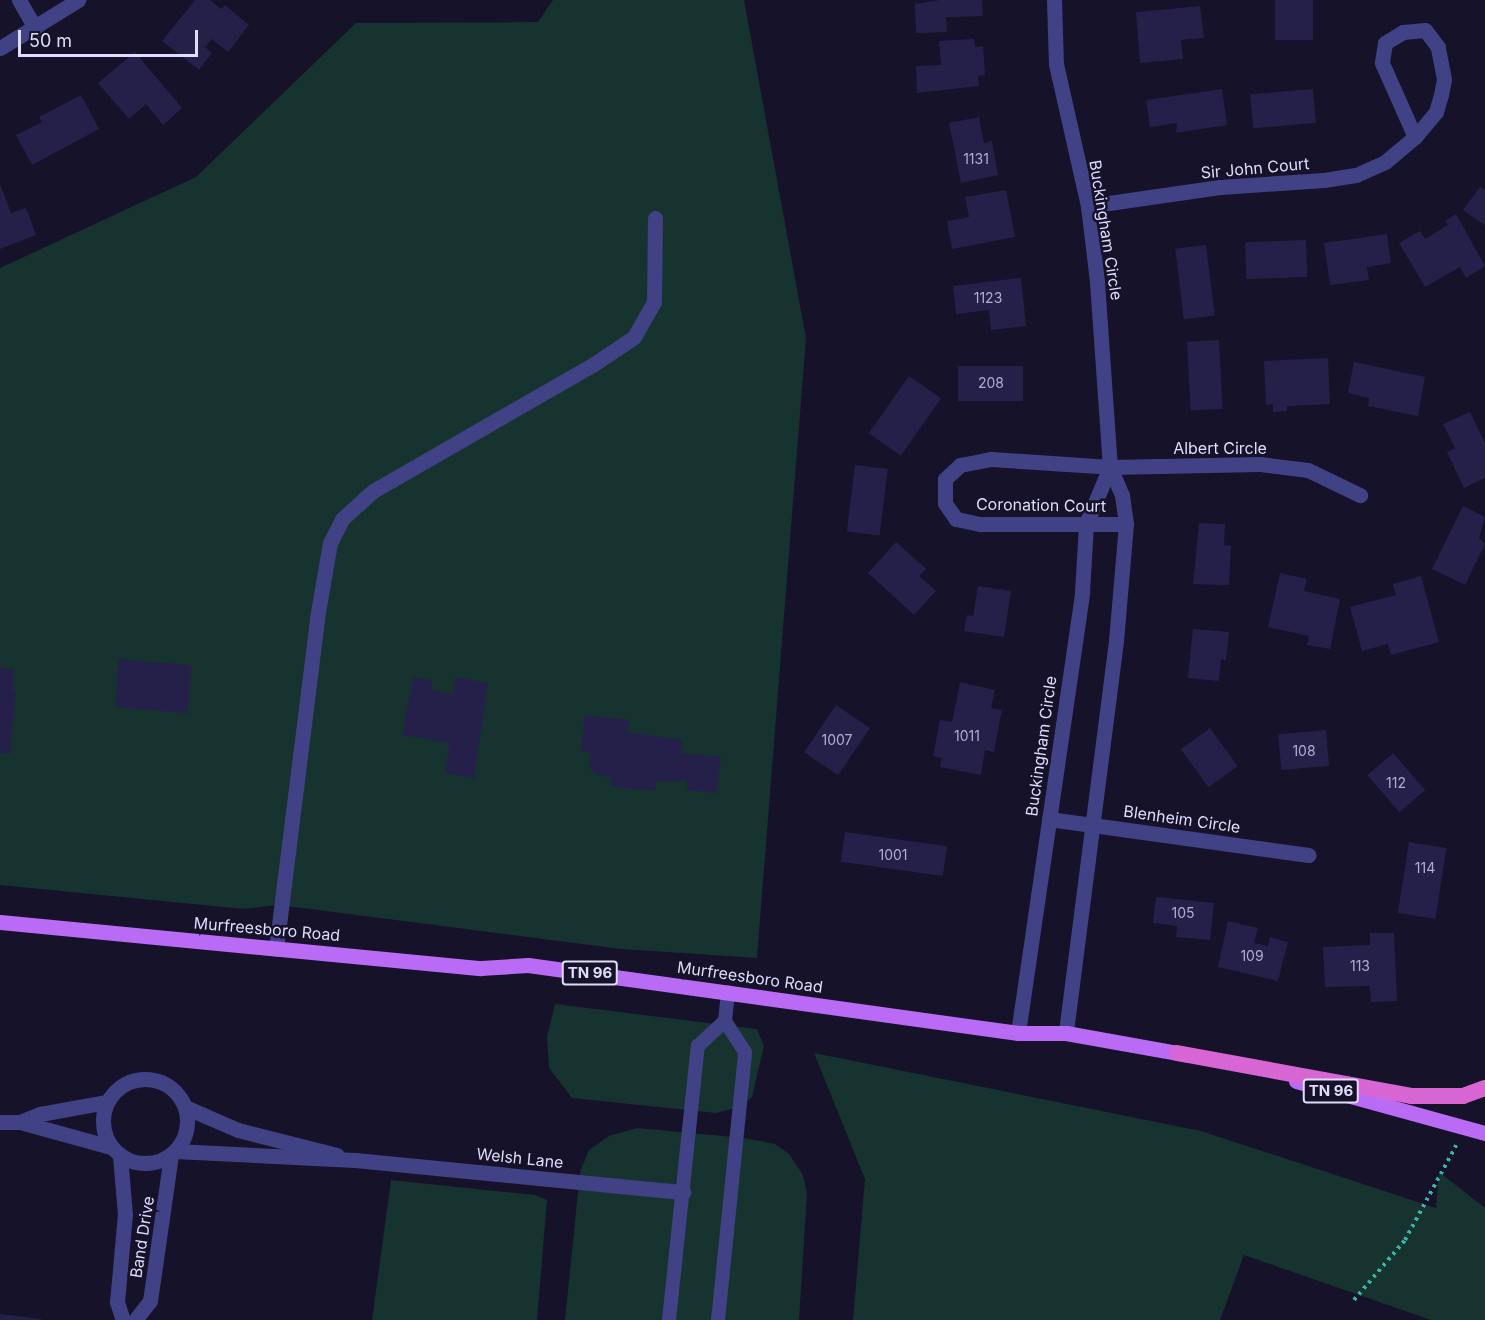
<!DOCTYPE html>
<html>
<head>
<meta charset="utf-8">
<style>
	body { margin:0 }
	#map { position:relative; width:1485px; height:1320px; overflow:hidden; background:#151229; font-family:Inter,sans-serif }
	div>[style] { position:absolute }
	.green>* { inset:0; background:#163330 }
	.building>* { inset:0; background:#252049; transform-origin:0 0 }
	.path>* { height:4px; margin-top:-2px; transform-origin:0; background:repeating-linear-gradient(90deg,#38b5a6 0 3px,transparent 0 7.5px) }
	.service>* { height:14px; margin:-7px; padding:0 7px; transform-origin:7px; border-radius:7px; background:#414285 }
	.minor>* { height:15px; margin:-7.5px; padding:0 7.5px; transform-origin:7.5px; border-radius:7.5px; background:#414285 }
	.minor>.ring { margin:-7.5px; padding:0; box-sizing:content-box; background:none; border:15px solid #414285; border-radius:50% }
	.primary>* { height:15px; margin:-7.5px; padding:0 7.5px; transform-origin:7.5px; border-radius:7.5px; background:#b96bf6 }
	.trunk>* { height:16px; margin:-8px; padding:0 8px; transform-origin:8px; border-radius:8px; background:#d766d4 }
	span { translate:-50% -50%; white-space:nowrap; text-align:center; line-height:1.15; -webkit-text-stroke:5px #151229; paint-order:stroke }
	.number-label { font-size:14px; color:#b0aed0 }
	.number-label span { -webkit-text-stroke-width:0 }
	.shield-label span { padding:2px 4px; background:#151229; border:2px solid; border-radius:4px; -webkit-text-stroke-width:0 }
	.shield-label { font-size:15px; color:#dfddfd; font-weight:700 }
	.street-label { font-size:16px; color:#dfddfd }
	.scale { position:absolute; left:18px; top:30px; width:180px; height:27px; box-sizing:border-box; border:3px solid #dfddfd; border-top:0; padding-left:8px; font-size:18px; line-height:21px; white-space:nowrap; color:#dfddfd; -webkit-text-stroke:4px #151229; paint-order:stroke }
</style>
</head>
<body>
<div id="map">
	<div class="green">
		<i style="clip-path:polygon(553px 0,744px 0,806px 338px,757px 958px,621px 949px,279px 905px,243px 909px,0 885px,0 268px,196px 177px,356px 23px,538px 22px)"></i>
		<i style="clip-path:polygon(555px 1004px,757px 1029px,764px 1046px,752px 1097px,738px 1107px,716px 1113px,572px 1098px,549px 1068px,547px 1037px)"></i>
		<i style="clip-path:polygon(814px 1053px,1201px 1131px,1436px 1208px,1439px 1172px,1485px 1208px,1485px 1320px,1431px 1320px,1244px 1255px,1220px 1320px,853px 1320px,865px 1179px)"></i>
		<i style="clip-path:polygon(637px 1128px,744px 1138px,775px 1144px,789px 1154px,803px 1175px,807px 1193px,799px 1320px,565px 1320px,580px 1172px,589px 1150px,609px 1136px)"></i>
		<i style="clip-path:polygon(391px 1180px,535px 1195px,547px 1200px,537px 1320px,372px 1320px)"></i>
	</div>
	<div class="building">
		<i style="clip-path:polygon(195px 0,210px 0,221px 9px,225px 5px,249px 25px,228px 52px,212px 39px,205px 47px,212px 53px,199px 70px,162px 41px)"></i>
		<i style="clip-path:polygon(940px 0,982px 0,983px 16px,946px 17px,947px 32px,916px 33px,915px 4px)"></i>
		<i style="left:1275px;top:0;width:38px;height:40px"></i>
		<i style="clip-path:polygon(1200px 6px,1204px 38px,1181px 40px,1183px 59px,1140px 63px,1136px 12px)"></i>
		<i style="clip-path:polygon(974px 39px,975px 47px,983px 46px,985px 75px,978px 76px,979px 86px,917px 93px,916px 66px,941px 65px,939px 41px)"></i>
		<i style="clip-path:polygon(135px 52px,182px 108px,163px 125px,146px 104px,129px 119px,98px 83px)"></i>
		<i style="clip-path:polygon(1222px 89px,1227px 125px,1176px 133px,1177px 123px,1150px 127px,1146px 100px)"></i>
		<i style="left:1313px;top:89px;width:34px;height:63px;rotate:85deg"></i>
		<i style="clip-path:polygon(81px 95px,99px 129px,32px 165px,16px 135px,42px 122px,39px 117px)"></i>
		<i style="clip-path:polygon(979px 117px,984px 143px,992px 141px,998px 175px,961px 183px,949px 123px)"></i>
		<i style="clip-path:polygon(0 184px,11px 213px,26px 208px,36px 235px,0 249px)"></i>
		<i style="clip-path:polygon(1480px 187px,1485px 190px,1485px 225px,1463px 210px)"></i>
		<i style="clip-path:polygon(1006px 190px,1015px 237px,952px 249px,947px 221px,969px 217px,965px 197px)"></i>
		<i style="clip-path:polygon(1456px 214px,1485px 266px,1466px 278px,1460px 267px,1425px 287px,1399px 243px,1420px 231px,1425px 239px,1448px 225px,1445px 221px)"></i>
		<i style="clip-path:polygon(1387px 234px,1391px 263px,1367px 267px,1369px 280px,1330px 285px,1324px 243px)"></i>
		<i style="left:1306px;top:240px;width:37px;height:61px;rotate:88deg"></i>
		<i style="left:1206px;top:245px;width:71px;height:31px;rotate:83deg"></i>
		<i style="clip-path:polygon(1021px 278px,1026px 326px,991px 330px,989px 310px,956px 314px,953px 286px)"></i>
		<i style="left:1219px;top:340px;width:69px;height:32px;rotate:87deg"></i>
		<i style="clip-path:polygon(1328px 358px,1330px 404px,1287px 406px,1287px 411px,1273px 412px,1273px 404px,1266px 405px,1264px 361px)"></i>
		<i style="clip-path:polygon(1354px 362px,1425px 377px,1418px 416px,1368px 406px,1369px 398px,1348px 393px)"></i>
		<i style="left:958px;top:366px;width:65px;height:35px"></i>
		<i style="left:909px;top:376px;width:39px;height:70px;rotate:35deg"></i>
		<i style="clip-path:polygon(1470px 412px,1485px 443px,1485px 478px,1464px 488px,1447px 452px,1455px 448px,1443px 424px)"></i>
		<i style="left:855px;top:465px;width:33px;height:67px;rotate:7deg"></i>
		<i style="clip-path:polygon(1463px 506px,1485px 517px,1479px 538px,1485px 544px,1465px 585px,1432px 569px)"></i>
		<i style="clip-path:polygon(1199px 523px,1225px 524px,1224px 545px,1231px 546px,1229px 585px,1193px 584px)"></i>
		<i style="clip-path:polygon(896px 542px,926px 569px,919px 576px,936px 591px,914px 615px,868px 573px)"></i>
		<i style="clip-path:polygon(1280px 573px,1307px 579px,1304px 591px,1340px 599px,1330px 649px,1307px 645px,1309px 636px,1268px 627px)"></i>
		<i style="clip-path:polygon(1421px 576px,1439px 642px,1391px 655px,1388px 644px,1362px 651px,1350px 607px,1396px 595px,1393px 584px)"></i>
		<i style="clip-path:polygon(978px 586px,1011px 591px,1004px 637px,964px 631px,967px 615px,973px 616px)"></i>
		<i style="clip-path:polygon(1193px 629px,1229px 632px,1226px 660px,1221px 659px,1219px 681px,1188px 678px)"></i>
		<i style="left:119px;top:659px;width:73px;height:48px;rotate:5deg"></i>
		<i style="clip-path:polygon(0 668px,14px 669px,12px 689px,16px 690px,10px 754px,0 753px)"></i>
		<i style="clip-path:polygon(413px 677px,432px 680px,431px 690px,453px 694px,456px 677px,488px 683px,474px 778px,445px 773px,450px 743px,402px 735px)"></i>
		<i style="clip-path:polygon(960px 682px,995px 690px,991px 708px,1002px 710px,994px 752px,985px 750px,981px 775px,940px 767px,942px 758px,933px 756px,940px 720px,952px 722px)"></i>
		<i style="left:836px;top:705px;width:41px;height:57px;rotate:34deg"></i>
		<i style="clip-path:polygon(585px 715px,629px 720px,627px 732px,682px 740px,681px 753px,721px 757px,717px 793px,688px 790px,686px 780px,656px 782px,655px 791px,610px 786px,611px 777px,597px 775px,589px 767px,591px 752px,581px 751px)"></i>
		<i style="left:1210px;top:728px;width:47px;height:36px;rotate:54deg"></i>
		<i style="left:1326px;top:730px;width:36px;height:48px;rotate:85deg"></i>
		<i style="left:1393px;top:753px;width:49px;height:34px;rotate:49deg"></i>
		<i style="left:845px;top:832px;width:103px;height:30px;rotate:8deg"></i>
		<i style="left:1409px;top:842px;width:38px;height:72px;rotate:9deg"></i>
		<i style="clip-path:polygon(1156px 897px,1214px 903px,1210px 940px,1176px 937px,1177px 926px,1153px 923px)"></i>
		<i style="clip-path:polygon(1228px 921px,1258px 928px,1254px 943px,1268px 946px,1270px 937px,1288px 942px,1278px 981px,1218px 967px)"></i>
		<i style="clip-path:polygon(1370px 933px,1394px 933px,1397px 1001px,1371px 1002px,1370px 986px,1325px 987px,1323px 947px,1370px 945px)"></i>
		<i style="clip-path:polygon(0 1314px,41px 1319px,41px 1320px,0 1320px)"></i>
	</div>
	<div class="path">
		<i style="left:1354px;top:1300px;width:79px;rotate:-49.6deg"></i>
		<i style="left:1405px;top:1240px;width:109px;rotate:-61.6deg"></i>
	</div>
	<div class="service">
		<i style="left:669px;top:1320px;width:276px;rotate:-84deg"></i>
		<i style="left:698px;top:1046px;width:37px;rotate:-43deg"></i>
		<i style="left:718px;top:1320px;width:269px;rotate:-84.2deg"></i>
		<i style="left:745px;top:1052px;width:37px;rotate:-123deg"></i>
		<i style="left:725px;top:1021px;width:29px;rotate:-84deg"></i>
	</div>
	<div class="minor">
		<i style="left:19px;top:0;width:34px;rotate:60deg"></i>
		<i style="left:1054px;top:0;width:64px;rotate:88.2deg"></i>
		<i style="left:1056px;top:64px;width:146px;rotate:77.3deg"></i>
		<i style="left:1088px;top:206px;width:77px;rotate:83.2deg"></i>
		<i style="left:1097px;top:282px;width:185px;rotate:86deg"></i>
		<i style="left:1110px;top:467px;width:30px;rotate:67deg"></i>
		<i style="left:1122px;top:495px;width:29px;rotate:82deg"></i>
		<i style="left:1126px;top:524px;width:117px;rotate:94.9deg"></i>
		<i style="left:1116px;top:641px;width:395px;rotate:97.3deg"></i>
		<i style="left:0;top:48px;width:92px;rotate:-31.6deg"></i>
		<i style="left:1088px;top:206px;width:133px;rotate:-8.2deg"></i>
		<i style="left:1220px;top:187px;width:104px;rotate:-3.9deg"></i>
		<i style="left:1324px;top:180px;width:32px;rotate:-9deg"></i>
		<i style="left:1356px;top:175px;width:32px;rotate:-24deg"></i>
		<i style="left:1385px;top:162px;width:39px;rotate:-40deg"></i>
		<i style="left:1415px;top:137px;width:33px;rotate:-50deg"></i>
		<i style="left:1436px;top:112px;width:18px;rotate:-74deg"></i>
		<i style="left:1441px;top:95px;width:16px;rotate:-79deg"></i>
		<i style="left:1444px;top:79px;width:33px;rotate:-101deg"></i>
		<i style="left:1438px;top:47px;width:21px;rotate:-127deg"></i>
		<i style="left:1425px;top:30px;width:22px;rotate:175deg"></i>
		<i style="left:1403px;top:32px;width:21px;rotate:149deg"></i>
		<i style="left:1385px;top:43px;width:20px;rotate:99deg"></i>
		<i style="left:1382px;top:63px;width:81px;rotate:66deg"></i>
		<i style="left:1126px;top:524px;width:146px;rotate:180deg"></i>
		<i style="left:980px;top:524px;width:25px;rotate:-168deg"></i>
		<i style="left:956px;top:519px;width:19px;rotate:-125deg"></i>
		<i style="left:945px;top:503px;width:24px;rotate:-90deg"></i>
		<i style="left:945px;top:479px;width:21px;rotate:-43deg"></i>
		<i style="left:960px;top:465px;width:32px;rotate:-11deg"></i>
		<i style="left:991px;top:459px;width:119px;rotate:3.8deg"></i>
		<i style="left:1110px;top:467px;width:150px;rotate:-1.1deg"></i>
		<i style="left:1260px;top:464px;width:48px;rotate:7.1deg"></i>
		<i style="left:1308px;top:470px;width:58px;rotate:25.7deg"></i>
		<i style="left:1049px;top:819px;width:262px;rotate:7.9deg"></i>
		<i style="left:276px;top:949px;width:334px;rotate:-82.9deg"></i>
		<i style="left:317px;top:618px;width:76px;rotate:-80.2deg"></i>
		<i style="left:330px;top:543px;width:27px;rotate:-63deg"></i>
		<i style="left:342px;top:519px;width:42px;rotate:-42.1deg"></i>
		<i style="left:373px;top:491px;width:255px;rotate:-29.9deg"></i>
		<i style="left:594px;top:364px;width:48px;rotate:-34deg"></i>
		<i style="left:634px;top:337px;width:40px;rotate:-60.3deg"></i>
		<i style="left:654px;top:302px;width:84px;rotate:-89.3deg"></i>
		<i style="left:1018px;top:1033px;width:446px;rotate:-81.7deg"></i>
		<i style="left:1082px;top:592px;width:68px;rotate:-86.6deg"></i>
		<i style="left:1086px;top:524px;width:62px;rotate:-67.2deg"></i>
		<i class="ring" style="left:103px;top:1079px;width:69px;height:69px"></i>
		<i style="left:185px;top:1107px;width:58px;rotate:23.5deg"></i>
		<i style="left:238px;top:1130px;width:102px;rotate:14.2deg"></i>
		<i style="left:0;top:1122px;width:20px"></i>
		<i style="left:20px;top:1122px;width:94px;rotate:15.4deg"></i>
		<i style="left:20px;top:1122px;width:22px;rotate:-22deg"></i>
		<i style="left:40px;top:1114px;width:68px;rotate:-10.2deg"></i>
		<i style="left:175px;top:1151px;width:180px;rotate:2.9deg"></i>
		<i style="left:355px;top:1160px;width:330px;rotate:5.6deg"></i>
		<i style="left:120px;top:1156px;width:58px;rotate:85.1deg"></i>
		<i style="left:125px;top:1214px;width:88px;rotate:95.2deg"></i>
		<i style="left:117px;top:1302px;width:19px;rotate:72deg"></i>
		<i style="left:135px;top:1320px;width:24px;rotate:-52deg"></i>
		<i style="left:150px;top:1301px;width:148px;rotate:-81.8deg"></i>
	</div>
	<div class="primary">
		<i style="left:0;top:922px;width:483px;rotate:5.5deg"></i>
		<i style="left:481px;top:968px;width:47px;rotate:-3.7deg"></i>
		<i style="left:528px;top:965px;width:495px;rotate:7.9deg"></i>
		<i style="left:1018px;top:1033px;width:48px"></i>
		<i style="left:1066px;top:1033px;width:124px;rotate:10.2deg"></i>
		<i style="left:1296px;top:1081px;width:196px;rotate:15.4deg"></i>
	</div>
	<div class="trunk">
		<i style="left:1177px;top:1053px;width:238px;rotate:10.4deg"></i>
		<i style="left:1411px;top:1096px;width:52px"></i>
		<i style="left:1463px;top:1096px;width:23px;rotate:-20deg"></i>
	</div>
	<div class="number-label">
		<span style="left:976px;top:159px">1131</span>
		<span style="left:988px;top:298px">1123</span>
		<span style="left:991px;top:383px">208</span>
		<span style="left:967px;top:736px">1011</span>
		<span style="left:837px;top:740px">1007</span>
		<span style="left:1304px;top:751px">108</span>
		<span style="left:1396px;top:783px">112</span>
		<span style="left:893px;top:855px">1001</span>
		<span style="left:1425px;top:868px">114</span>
		<span style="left:1183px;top:913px">105</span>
		<span style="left:1252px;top:956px">109</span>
		<span style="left:1360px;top:966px">113</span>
	</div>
	<div class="shield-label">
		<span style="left:590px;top:973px">TN 96</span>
		<span style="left:1331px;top:1091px">TN 96</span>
	</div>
	<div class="street-label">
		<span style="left:1255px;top:168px;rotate:-5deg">Sir John Court</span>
		<span style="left:1106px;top:230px;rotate:81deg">Buckingham Circle</span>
		<span style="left:1220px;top:448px">Albert Circle</span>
		<span style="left:1041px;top:505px;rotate:1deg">Coronation Court</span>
		<span style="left:1041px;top:746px;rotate:-82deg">Buckingham Circle</span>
		<span style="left:1182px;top:819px;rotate:8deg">Blenheim Circle</span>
		<span style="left:267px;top:929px;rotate:5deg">Murfreesboro Road</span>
		<span style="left:750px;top:977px;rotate:8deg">Murfreesboro Road</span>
		<span style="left:520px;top:1158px;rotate:6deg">Welsh Lane</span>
		<span style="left:142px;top:1237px;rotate:-81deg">Band Drive</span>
	</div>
	<div class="scale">50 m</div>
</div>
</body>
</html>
